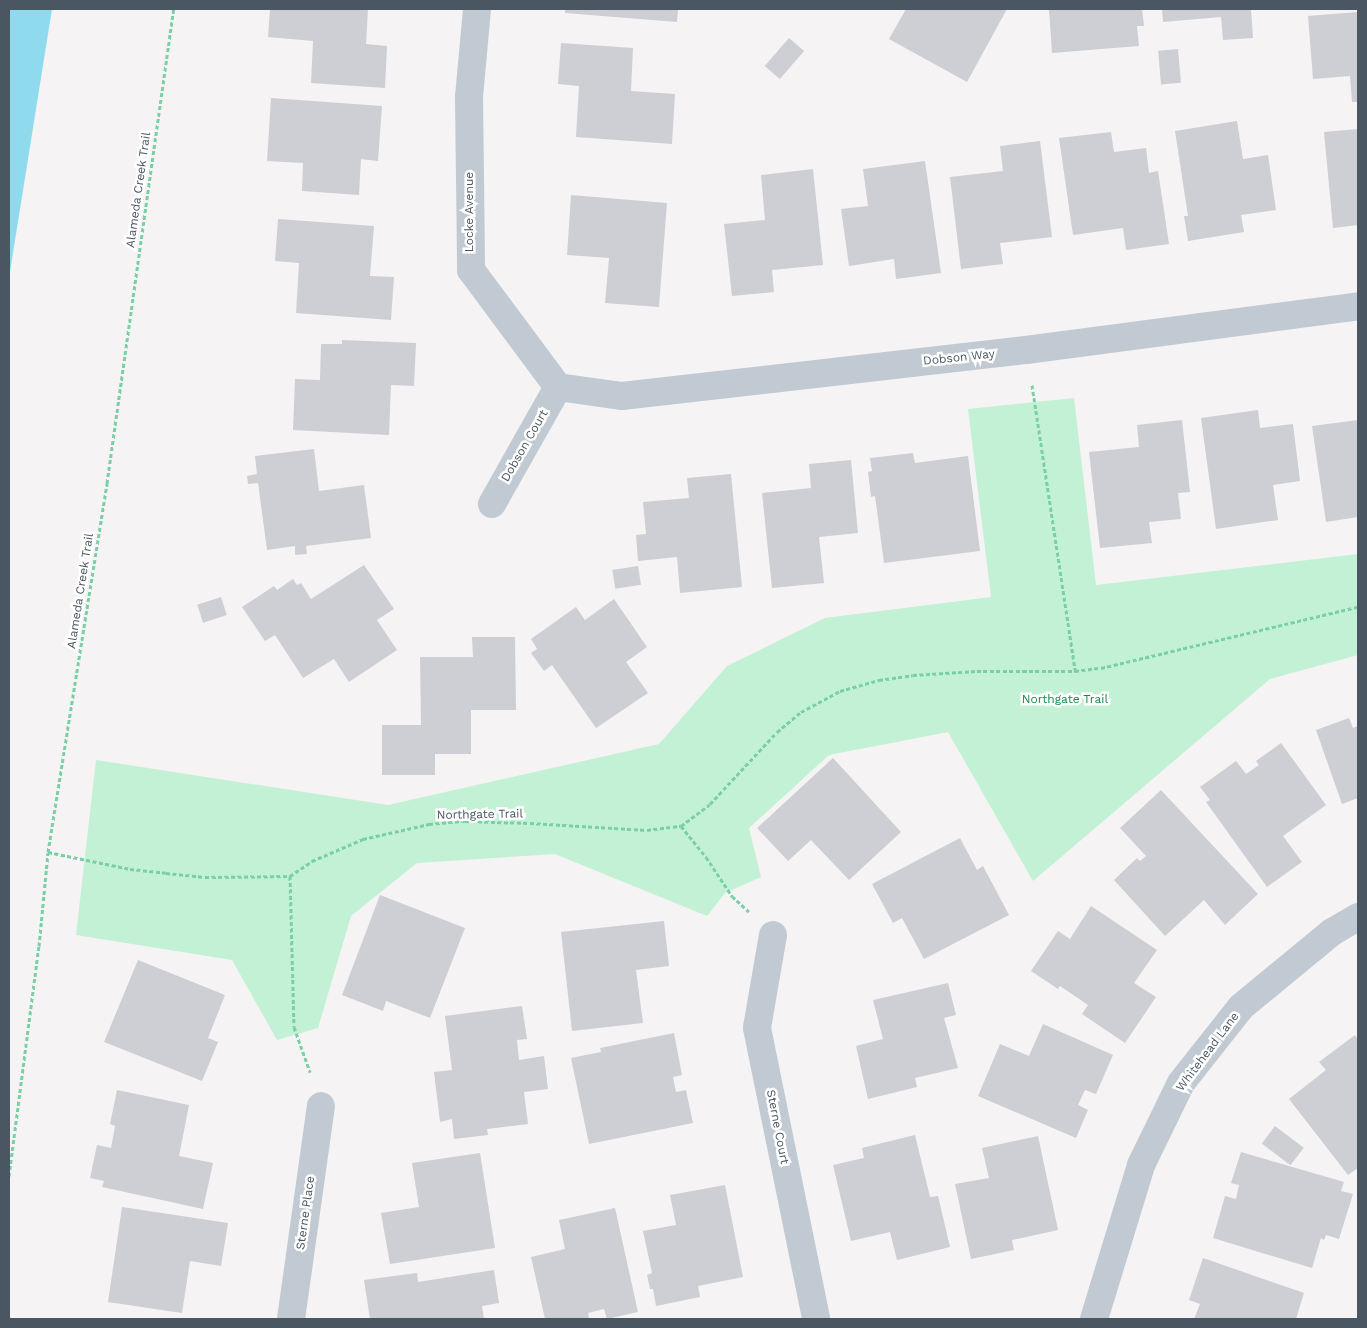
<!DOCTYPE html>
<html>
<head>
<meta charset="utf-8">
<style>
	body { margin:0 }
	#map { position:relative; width:1367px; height:1328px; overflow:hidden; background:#f5f3f3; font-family:"Work Sans",sans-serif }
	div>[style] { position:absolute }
	.green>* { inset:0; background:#c3f1d5 }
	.water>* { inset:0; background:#90daee }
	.building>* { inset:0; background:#cdcfd5; transform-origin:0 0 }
	.path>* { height:3px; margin-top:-1.5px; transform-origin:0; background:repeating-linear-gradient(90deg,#7ad0a6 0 4px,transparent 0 6.5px) }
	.street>* { height:28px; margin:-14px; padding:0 14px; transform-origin:14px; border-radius:14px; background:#c1cad2 }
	span { translate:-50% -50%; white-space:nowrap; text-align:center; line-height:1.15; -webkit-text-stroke:5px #fff; paint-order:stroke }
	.street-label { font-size:12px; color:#4a5661 }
	.park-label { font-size:12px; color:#17864f }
	.frame { position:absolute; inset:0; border:10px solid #4a5661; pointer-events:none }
</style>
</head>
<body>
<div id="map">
	<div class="green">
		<i style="clip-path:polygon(1074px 398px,1096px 585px,1358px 554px,1358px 655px,1270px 679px,1033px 881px,948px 732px,829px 755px,749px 828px,761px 877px,725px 893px,707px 916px,555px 854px,417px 863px,351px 916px,318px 1028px,277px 1040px,232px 960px,76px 935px,96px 760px,388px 805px,659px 744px,727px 666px,825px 618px,991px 597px,968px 409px)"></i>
	</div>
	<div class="water">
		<i style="clip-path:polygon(9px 9px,52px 9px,9px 278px)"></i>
	</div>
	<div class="building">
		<i style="clip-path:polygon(270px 9px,368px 9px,366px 44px,387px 46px,385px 88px,311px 83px,313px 41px,268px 37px)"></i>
		<i style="clip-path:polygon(565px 9px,678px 9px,677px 22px,565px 13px)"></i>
		<i style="clip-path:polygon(906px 9px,1007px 9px,967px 82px,889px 39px)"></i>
		<i style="clip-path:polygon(1049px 9px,1142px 9px,1144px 26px,1137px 26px,1139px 46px,1052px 53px)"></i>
		<i style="clip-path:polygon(1162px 9px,1251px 9px,1253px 38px,1223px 40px,1221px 17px,1163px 22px)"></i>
		<i style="clip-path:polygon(1358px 12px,1358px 102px,1352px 102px,1350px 76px,1313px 79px,1308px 16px)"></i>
		<i style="left:789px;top:38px;width:20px;height:37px;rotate:41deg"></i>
		<i style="clip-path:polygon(561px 43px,633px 48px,631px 91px,675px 94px,672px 144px,576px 137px,579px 86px,558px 84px)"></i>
		<i style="left:1178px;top:49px;width:34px;height:20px;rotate:85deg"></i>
		<i style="clip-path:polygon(271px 98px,382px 106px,378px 161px,361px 159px,359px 195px,302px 191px,303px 163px,267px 161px)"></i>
		<i style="clip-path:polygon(1237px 121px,1243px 159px,1268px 155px,1276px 210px,1241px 215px,1244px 232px,1188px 241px,1184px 216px,1188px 216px,1175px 131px)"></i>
		<i style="clip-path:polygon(1358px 129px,1358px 225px,1333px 228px,1324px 132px)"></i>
		<i style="clip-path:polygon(1111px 132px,1114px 152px,1146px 148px,1149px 173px,1158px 171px,1169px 244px,1126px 250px,1123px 228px,1073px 235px,1059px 138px)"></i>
		<i style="clip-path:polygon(1040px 141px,1052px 237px,1000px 243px,1003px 264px,961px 269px,950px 177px,1003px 171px,1000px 146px)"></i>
		<i style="clip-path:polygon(925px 161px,941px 273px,896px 279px,894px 259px,849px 266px,841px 209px,868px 206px,863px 169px)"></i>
		<i style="clip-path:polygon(813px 169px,823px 265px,772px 270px,774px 292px,732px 296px,724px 224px,765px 220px,761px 175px)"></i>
		<i style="clip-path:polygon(571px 195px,667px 203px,659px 307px,605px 303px,609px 258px,567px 255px)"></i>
		<i style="clip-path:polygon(278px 219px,374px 226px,370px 276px,394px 277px,391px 320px,296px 313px,299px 263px,275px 261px)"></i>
		<i style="clip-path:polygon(342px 340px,416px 343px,414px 386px,391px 385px,389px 435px,293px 430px,295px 379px,320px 380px,321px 344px,342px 344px)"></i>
		<i style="clip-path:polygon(1258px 410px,1260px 428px,1293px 424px,1300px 481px,1273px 485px,1278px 520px,1216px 529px,1201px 418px)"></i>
		<i style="clip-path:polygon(1182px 420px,1190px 492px,1178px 493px,1181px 519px,1149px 522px,1152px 543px,1100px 548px,1089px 452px,1139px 447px,1137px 425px)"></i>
		<i style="clip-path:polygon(1358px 420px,1358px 517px,1326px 522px,1312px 426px)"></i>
		<i style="clip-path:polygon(314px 449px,319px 491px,364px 485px,371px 538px,306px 546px,307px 554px,295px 555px,295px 546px,267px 550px,258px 483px,248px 484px,247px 476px,257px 474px,255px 456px)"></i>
		<i style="clip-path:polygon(913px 453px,915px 463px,968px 456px,980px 551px,884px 563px,875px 496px,871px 497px,868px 472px,872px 471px,870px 458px)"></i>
		<i style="clip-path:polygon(851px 460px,858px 533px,819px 537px,824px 583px,772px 588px,762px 493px,811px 488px,809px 464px)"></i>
		<i style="clip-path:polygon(731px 474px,742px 587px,680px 593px,677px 557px,638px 561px,636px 535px,646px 534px,643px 502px,689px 498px,687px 478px)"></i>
		<i style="clip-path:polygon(364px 565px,394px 609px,377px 620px,397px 650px,349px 682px,334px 659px,303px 678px,275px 635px,265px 641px,242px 607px,274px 586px,277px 590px,293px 579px,297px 585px,301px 583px,311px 599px)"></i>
		<i style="left:638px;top:566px;width:19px;height:26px;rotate:81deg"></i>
		<i style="left:221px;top:597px;width:19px;height:25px;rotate:72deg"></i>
		<i style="clip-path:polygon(614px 599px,647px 647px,626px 662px,648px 693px,596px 728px,552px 665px,544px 671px,531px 653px,537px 649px,531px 639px,576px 607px,585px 620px)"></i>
		<i style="clip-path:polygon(472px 637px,515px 637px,516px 710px,471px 710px,471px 754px,435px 754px,435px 775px,382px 775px,382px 725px,421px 725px,420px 657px,473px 657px)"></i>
		<i style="clip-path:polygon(1349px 718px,1353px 728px,1358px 726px,1358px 798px,1342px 804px,1316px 730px)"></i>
		<i style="clip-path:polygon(1281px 743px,1326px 805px,1283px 836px,1302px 862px,1267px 887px,1206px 802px,1210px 800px,1200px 787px,1236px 761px,1246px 774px,1259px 765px,1256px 761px)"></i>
		<i style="clip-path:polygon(833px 758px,901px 832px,849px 880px,811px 840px,788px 861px,757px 828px)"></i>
		<i style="clip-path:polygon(1161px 790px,1258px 894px,1225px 925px,1204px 900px,1165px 936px,1114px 880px,1137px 858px,1140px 861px,1146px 856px,1120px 828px)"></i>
		<i style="clip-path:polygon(960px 838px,977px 870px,983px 866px,1009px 915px,924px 959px,902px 918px,893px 923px,872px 884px)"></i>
		<i style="clip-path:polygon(380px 895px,465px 928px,430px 1018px,386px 1001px,383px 1011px,342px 995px)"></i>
		<i style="clip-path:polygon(1091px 906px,1157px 950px,1134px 983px,1156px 997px,1125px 1043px,1082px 1014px,1088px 1005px,1060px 986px,1058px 989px,1031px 971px,1058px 931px,1070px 939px)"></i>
		<i style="clip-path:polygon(664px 921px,669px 966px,636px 970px,643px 1023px,572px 1031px,561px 932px)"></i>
		<i style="clip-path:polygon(138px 960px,225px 995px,208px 1038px,218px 1042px,202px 1081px,104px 1042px)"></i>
		<i style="clip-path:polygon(948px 983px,956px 1015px,944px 1018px,958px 1068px,915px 1078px,917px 1087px,868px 1099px,856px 1046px,883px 1039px,873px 1000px)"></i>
		<i style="clip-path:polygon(522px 1006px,527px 1039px,517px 1040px,519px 1060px,544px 1056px,548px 1089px,524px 1092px,528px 1124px,487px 1129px,488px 1135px,454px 1139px,452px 1119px,440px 1122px,434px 1072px,452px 1070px,445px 1016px)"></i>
		<i style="clip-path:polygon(1043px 1024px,1113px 1055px,1096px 1094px,1085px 1090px,1078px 1105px,1088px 1110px,1076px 1138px,978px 1096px,1000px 1044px,1029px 1056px)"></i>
		<i style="clip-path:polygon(674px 1033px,682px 1075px,673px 1077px,676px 1092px,686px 1090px,693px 1123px,589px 1144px,571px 1058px,601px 1052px,600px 1048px)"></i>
		<i style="clip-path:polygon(1355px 1035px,1358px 1040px,1358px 1168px,1348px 1175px,1289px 1099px,1326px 1070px,1319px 1062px)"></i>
		<i style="clip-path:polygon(117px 1090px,189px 1105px,179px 1156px,213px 1163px,203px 1209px,102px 1187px,104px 1181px,90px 1178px,97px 1145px,111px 1148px,115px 1126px,110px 1124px)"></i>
		<i style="left:1275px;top:1126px;width:36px;height:22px;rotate:37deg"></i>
		<i style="clip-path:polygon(915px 1135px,930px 1197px,938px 1196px,950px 1247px,897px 1260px,890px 1232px,851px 1241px,833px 1165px,864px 1158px,862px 1148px)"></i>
		<i style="clip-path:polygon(1038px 1136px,1058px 1230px,1012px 1240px,1014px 1250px,971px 1259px,955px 1184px,989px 1178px,982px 1148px)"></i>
		<i style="clip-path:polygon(1241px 1152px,1344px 1182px,1341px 1191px,1353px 1194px,1339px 1239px,1326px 1235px,1324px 1240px,1321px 1238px,1312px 1268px,1213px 1238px,1225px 1196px,1236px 1199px,1239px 1185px,1231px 1183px)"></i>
		<i style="clip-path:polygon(480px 1153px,495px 1248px,390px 1264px,381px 1213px,419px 1207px,412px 1163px)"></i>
		<i style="clip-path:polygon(725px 1185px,743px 1277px,698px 1286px,700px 1297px,656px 1306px,653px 1289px,650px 1289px,647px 1275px,652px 1273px,643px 1231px,676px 1225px,670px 1195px)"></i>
		<i style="clip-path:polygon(122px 1207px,228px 1223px,221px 1266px,190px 1261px,182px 1313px,108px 1302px)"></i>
		<i style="clip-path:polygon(615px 1208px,638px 1312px,607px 1319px,604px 1309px,588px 1313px,589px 1319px,545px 1319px,531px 1257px,565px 1249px,559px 1220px)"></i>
		<i style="clip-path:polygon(1203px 1258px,1304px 1293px,1296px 1319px,1194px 1319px,1200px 1304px,1189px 1300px)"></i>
		<i style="clip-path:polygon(494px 1270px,499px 1303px,482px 1306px,484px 1319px,370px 1319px,364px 1280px,417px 1273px,418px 1282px)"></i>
	</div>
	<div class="path">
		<i style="left:1032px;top:385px;width:289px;rotate:81.4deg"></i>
		<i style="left:681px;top:826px;width:40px;rotate:51deg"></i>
		<i style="left:706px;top:857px;width:47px;rotate:56.3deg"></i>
		<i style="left:732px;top:896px;width:23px;rotate:43deg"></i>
		<i style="left:48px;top:852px;width:84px;rotate:11.7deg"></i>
		<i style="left:130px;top:869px;width:36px;rotate:6deg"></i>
		<i style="left:166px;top:873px;width:39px;rotate:6deg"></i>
		<i style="left:205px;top:877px;width:85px;rotate:-0.7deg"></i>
		<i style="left:290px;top:876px;width:27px;rotate:-34deg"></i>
		<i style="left:312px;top:861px;width:56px;rotate:-23.3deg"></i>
		<i style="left:363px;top:839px;width:68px;rotate:-12.8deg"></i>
		<i style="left:429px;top:824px;width:36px;rotate:-5deg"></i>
		<i style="left:465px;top:821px;width:65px;rotate:1.8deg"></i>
		<i style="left:530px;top:823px;width:117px;rotate:3.4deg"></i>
		<i style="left:647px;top:830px;width:34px;rotate:-7deg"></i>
		<i style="left:681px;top:826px;width:36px;rotate:-37deg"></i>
		<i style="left:710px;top:804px;width:98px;rotate:-47.1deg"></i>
		<i style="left:777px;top:732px;width:31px;rotate:-40deg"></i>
		<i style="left:801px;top:712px;width:44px;rotate:-28.3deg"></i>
		<i style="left:840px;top:691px;width:41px;rotate:-15.8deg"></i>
		<i style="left:879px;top:680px;width:34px;rotate:-8deg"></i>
		<i style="left:913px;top:675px;width:64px;rotate:-3.6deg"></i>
		<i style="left:977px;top:671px;width:98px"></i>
		<i style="left:1075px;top:671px;width:26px;rotate:-7deg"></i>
		<i style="left:1101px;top:668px;width:264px;rotate:-13.4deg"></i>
		<i style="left:290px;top:876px;width:151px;rotate:88.5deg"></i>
		<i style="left:294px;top:1027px;width:48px;rotate:70.4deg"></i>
		<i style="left:9px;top:1176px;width:232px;rotate:-82.6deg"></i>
		<i style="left:39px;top:946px;width:94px;rotate:-84.5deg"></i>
		<i style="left:48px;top:852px;width:374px;rotate:-80.9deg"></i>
		<i style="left:107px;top:483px;width:479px;rotate:-82deg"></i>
	</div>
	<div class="street">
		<i style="left:477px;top:9px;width:88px;rotate:95.2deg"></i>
		<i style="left:469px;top:97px;width:173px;rotate:89.3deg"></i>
		<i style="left:471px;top:270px;width:146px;rotate:53.4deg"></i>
		<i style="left:558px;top:387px;width:65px;rotate:8deg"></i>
		<i style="left:622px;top:396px;width:407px;rotate:-6.5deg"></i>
		<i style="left:1026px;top:350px;width:335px;rotate:-7.5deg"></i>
		<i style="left:492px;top:504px;width:134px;rotate:-60.6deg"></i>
		<i style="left:773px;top:935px;width:94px;rotate:99.8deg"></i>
		<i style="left:757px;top:1028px;width:297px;rotate:78.5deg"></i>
		<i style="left:291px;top:1319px;width:215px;rotate:-82deg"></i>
		<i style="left:1094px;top:1319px;width:161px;rotate:-73deg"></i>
		<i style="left:1141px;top:1165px;width:91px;rotate:-64deg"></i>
		<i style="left:1181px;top:1083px;width:97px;rotate:-51.7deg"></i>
		<i style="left:1241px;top:1007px;width:118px;rotate:-39.5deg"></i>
		<i style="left:1332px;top:932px;width:30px;rotate:-30deg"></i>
	</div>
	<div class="street-label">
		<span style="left:139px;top:190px;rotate:-82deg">Alameda Creek Trail</span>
		<span style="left:470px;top:212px;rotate:-90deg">Locke Avenue</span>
		<span style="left:959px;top:358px;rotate:-6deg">Dobson Way</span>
		<span style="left:525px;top:446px;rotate:-60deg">Dobson Court</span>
		<span style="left:81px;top:591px;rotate:-81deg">Alameda Creek Trail</span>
		<span style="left:480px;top:815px;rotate:-1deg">Northgate Trail</span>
		<span style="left:1208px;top:1052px;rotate:-53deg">Whitehead Lane</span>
		<span style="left:777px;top:1127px;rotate:79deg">Sterne Court</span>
		<span style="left:306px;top:1213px;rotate:-82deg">Sterne Place</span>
	</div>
	<div class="park-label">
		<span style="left:1065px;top:700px">Northgate Trail</span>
	</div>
	<div class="frame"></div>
</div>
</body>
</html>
